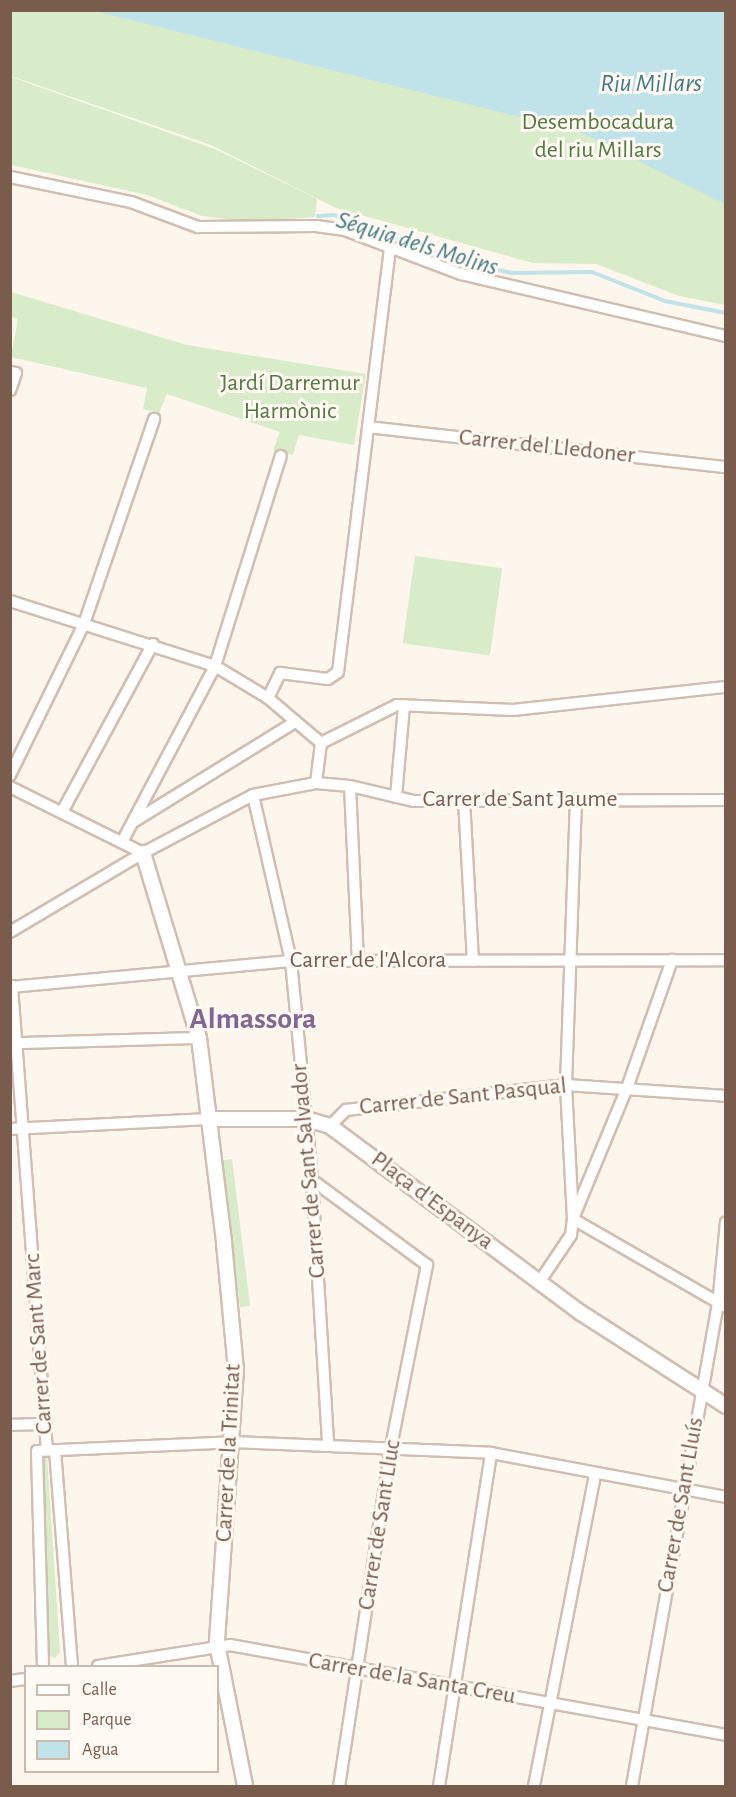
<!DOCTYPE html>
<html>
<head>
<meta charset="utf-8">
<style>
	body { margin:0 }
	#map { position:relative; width:736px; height:1797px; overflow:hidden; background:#fdf6ec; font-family:"Alegreya Sans",sans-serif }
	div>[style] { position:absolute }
	.green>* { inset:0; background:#d8ecc9; transform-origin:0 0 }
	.water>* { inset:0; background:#bfe3e8 }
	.stream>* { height:4px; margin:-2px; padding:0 2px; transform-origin:2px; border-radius:2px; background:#bfe3e8 }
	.roads { filter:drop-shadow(2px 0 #d1beb0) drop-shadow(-2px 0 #d1beb0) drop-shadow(0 2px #d1beb0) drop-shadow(0 -2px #d1beb0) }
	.minor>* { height:10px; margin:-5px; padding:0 5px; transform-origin:5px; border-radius:5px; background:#fff }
	.tertiary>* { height:14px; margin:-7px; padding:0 7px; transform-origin:7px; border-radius:7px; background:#fff }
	span { translate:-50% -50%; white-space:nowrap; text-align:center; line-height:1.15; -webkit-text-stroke:6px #fffaf3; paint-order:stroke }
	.park-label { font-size:24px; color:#537a41 }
	.street-label { font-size:24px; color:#7a5c4d }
	.water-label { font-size:26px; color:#437c86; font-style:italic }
	.district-label { font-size:30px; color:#846695; font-weight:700 }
	.frame { position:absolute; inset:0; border:12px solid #7a5c4d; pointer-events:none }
	.legend { position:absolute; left:24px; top:1665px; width:195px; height:108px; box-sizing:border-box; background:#fffaf3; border:2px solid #cabbb1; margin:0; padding:8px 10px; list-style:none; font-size:18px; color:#7a5c4d }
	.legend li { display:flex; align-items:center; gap:12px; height:30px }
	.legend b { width:30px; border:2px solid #cabbb1 }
</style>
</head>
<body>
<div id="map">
	<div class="green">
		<i style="clip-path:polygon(11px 11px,725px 11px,725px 305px,679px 296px,596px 264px,533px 263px,336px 208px,211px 145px,11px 76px)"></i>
		<i style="clip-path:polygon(11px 77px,215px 149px,317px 199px,315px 217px,248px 222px,202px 216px,147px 195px,11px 165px)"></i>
		<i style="clip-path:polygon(11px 292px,187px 345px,366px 374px,354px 445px,299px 435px,293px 455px,273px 450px,280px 432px,167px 394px,159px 413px,143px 409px,147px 388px,11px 357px,18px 319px,11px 317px)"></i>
		<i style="left:415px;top:556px;width:88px;height:88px;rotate:8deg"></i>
		<i style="left:232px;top:1159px;width:148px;height:10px;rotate:83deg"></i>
		<i style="clip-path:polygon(47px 1456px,60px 1652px,55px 1658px,47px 1655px,43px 1458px)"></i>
	</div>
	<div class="water">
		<i style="clip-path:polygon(95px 11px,725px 11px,725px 204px,580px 132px)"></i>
	</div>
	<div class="stream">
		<i style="left:318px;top:216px;width:16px;rotate:-4deg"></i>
		<i style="left:334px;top:215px;width:134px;rotate:20.6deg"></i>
		<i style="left:459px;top:262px;width:54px;rotate:11.7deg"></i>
		<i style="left:512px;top:273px;width:80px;rotate:-0.7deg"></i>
		<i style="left:592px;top:272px;width:79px;rotate:21.7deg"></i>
		<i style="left:665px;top:301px;width:62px;rotate:11.1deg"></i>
	</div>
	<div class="roads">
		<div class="minor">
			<i style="left:10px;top:177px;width:124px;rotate:11.7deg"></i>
			<i style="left:131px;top:202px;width:72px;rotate:20.5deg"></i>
			<i style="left:198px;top:227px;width:118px;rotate:-0.5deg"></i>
			<i style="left:316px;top:226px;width:29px;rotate:8deg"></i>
			<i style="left:345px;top:230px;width:124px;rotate:20.8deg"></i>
			<i style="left:461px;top:274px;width:272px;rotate:13.2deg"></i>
			<i style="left:10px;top:372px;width:6px;rotate:9deg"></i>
			<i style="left:16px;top:373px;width:18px;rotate:109deg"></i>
			<i style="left:368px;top:427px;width:360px;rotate:6.4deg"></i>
			<i style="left:10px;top:601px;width:215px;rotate:17.6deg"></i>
			<i style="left:215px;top:666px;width:62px;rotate:31.1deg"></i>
			<i style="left:268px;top:698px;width:70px;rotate:40.3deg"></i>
			<i style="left:321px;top:743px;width:85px;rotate:-26.6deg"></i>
			<i style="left:397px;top:705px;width:116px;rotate:2.5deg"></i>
			<i style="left:513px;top:710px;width:214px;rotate:-6.2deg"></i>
			<i style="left:268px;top:698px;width:28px;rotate:-64deg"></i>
			<i style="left:280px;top:673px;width:48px;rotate:7.1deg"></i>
			<i style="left:328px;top:679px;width:12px;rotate:-35deg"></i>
			<i style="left:338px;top:672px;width:428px;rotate:-83deg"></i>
			<i style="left:10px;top:775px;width:168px;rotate:-63.9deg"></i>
			<i style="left:84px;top:624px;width:217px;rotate:-71.1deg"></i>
			<i style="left:316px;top:783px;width:40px;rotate:-82.9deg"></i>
			<i style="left:350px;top:786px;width:175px;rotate:87.4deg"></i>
			<i style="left:10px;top:787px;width:148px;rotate:26.4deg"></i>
			<i style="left:253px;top:795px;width:170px;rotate:77.1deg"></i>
			<i style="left:291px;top:961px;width:220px;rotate:84.5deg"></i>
			<i style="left:312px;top:1180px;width:264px;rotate:86.5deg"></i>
			<i style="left:396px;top:797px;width:92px;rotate:-85deg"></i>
			<i style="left:464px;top:800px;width:161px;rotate:86.8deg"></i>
			<i style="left:62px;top:812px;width:191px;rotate:-61.6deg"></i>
			<i style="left:133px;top:822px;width:190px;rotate:-31.7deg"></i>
			<i style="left:123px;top:840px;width:197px;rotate:-62.1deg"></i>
			<i style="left:215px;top:666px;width:220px;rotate:-72.6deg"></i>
			<i style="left:10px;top:932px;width:155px;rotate:-30.7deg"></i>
			<i style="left:143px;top:853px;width:124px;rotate:-27.8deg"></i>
			<i style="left:253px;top:795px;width:64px;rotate:-10.8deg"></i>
			<i style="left:316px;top:783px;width:34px;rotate:5deg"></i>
			<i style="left:350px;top:786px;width:66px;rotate:13.2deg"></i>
			<i style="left:414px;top:801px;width:312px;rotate:-0.2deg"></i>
			<i style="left:12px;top:986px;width:465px;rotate:85.7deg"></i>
			<i style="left:10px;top:987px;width:282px;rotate:-5.3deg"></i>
			<i style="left:291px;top:961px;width:435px;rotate:-0.1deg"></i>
			<i style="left:19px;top:1043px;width:180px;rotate:-1.6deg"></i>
			<i style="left:330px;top:1126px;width:23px;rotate:-45deg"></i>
			<i style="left:346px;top:1110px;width:221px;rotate:-6.5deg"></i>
			<i style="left:566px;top:1085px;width:160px;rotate:3.9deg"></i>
			<i style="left:10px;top:1129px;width:199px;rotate:-2.9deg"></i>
			<i style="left:312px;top:1180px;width:143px;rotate:36.5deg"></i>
			<i style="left:427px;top:1265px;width:186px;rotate:101.2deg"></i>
			<i style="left:391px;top:1447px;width:343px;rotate:98.7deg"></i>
			<i style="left:574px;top:1216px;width:139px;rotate:-67.5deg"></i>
			<i style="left:627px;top:1088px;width:136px;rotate:-70.6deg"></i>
			<i style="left:573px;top:1219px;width:177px;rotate:29.9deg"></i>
			<i style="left:540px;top:1281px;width:55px;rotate:-56deg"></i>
			<i style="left:571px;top:1235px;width:16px;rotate:-83deg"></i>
			<i style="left:573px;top:1219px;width:134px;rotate:-93deg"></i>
			<i style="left:566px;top:1085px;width:286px;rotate:-88deg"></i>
			<i style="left:10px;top:1425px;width:36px;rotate:-2deg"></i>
			<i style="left:55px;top:1450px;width:217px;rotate:85.5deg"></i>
			<i style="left:43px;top:1666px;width:215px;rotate:-91.6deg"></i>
			<i style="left:37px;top:1451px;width:195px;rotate:-2.6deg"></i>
			<i style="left:232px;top:1442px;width:259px;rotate:2.4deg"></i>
			<i style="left:491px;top:1453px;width:239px;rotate:10.6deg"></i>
			<i style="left:98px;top:1666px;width:134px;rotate:-9deg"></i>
			<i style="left:230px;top:1645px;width:504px;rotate:10.28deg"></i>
			<i style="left:10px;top:1681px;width:16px;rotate:-7deg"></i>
			<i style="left:439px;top:1786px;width:337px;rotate:-81.1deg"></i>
			<i style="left:534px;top:1786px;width:318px;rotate:-78.9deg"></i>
			<i style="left:632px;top:1786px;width:489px;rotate:-79.9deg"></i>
			<i style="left:718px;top:1305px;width:83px;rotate:-84.5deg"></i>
		</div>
		<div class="tertiary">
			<i style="left:143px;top:853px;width:193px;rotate:73.2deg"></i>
			<i style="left:199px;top:1038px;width:207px;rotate:83deg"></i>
			<i style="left:224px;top:1243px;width:127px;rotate:84.6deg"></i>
			<i style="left:236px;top:1369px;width:276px;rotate:94deg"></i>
			<i style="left:217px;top:1644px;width:145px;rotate:78.8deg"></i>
			<i style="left:209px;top:1119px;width:97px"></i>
			<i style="left:306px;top:1119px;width:25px;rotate:16deg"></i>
			<i style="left:330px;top:1126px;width:313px;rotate:36.7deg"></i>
			<i style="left:581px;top:1313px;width:172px;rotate:32.7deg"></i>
		</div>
	</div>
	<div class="park-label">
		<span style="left:598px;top:137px">Desembocadura<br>del riu Millars</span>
		<span style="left:290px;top:398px">Jardí Darremur<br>Harmònic</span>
	</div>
	<div class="street-label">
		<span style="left:547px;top:447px;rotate:6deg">Carrer del Lledoner</span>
		<span style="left:520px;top:800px">Carrer de Sant Jaume</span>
		<span style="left:368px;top:961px">Carrer de l'Alcora</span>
		<span style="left:463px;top:1097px;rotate:-6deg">Carrer de Sant Pasqual</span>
		<span style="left:309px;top:1171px;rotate:-95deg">Carrer de Sant Salvador</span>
		<span style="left:432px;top:1201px;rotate:37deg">Plaça d'Espanya</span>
		<span style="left:39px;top:1344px;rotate:-94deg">Carrer de Sant Marc</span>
		<span style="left:229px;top:1453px;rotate:-87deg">Carrer de la Trinitat</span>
		<span style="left:681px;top:1505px;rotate:-80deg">Carrer de Sant Lluís</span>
		<span style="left:380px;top:1525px;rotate:-81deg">Carrer de Sant Lluc</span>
		<span style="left:412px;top:1679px;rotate:10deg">Carrer de la Santa Creu</span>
	</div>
	<div class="water-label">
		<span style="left:651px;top:84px">Riu Millars</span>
		<span style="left:417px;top:244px;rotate:17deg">Séquia dels Molins</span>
	</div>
	<div class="district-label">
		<span style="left:253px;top:1019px">Almassora</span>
	</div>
	<div class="frame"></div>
	<ul class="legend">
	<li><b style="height:8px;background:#fff"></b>Calle</li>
	<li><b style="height:16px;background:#d8ecc9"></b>Parque</li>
	<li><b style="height:16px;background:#bfe3e8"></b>Agua</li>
	</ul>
</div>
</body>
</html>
